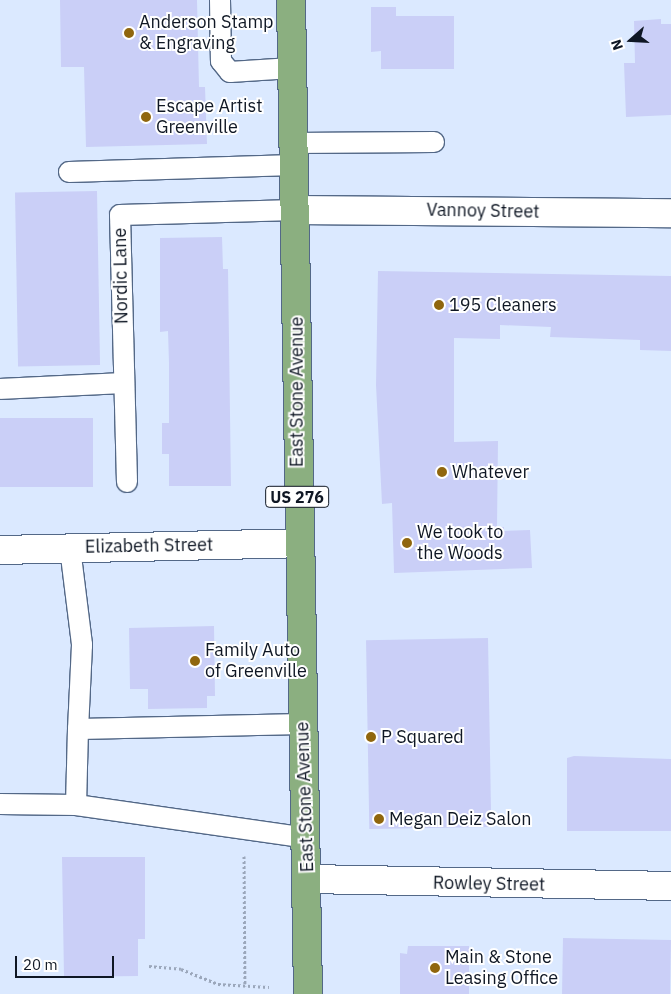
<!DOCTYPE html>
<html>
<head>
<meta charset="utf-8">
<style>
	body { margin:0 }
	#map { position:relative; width:671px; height:994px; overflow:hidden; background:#dbe9ff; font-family:"IBM Plex Sans",sans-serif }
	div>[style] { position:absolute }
	.building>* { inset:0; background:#cacff7; transform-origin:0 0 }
	.path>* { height:3px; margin-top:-1.5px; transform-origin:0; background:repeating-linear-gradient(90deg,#9ba7bb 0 2.5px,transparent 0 5px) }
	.roads { filter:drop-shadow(1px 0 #536887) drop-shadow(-1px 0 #536887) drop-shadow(0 1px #536887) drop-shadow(0 -1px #536887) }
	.service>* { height:20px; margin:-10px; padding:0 10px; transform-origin:10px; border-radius:10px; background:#fff }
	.minor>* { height:28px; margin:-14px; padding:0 14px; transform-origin:14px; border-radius:14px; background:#fff }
	.trunk>* { height:28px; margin:-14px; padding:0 14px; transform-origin:14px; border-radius:14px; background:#8baf80 }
	.dots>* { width:14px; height:14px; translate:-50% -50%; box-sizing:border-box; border:2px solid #fff; border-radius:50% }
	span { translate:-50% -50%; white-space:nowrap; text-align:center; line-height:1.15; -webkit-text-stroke:4px #fff; paint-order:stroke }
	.shield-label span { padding:1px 4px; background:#fff; border:1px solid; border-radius:4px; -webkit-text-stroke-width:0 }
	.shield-label { font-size:16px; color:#0f1724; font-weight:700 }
	.poi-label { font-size:18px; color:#0f1724 }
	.left { translate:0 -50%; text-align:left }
	.street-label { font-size:18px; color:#0f1724 }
	.north { position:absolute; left:606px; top:15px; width:50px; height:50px; -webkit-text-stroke:4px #fff; paint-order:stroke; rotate:251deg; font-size:14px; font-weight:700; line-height:20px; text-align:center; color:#0f1724 }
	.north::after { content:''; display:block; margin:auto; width:18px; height:22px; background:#0f1724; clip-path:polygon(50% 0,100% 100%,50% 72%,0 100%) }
	.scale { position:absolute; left:15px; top:956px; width:99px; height:22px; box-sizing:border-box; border:2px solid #0f1724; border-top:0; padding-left:6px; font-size:15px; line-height:18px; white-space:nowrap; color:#0f1724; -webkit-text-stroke:4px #fff; paint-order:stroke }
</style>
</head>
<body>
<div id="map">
	<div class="building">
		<i style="clip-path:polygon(60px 0,197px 0,199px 87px,205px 87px,207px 144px,86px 147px,84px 67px,61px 67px)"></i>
		<i style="clip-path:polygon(371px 7px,396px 7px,396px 16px,454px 16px,454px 69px,381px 69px,381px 51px,371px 52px)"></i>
		<i style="clip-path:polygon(661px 19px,661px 24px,671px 24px,671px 115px,626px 117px,624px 63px,635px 63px,634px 21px)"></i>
		<i style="left:97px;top:191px;width:174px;height:82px;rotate:89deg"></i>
		<i style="clip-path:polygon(222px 237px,223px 269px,228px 269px,231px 486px,169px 486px,169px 454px,162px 454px,162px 423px,169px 423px,169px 363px,168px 331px,160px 332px,160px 238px)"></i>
		<i style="clip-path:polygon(378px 271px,671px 276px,671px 351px,640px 350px,640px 340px,550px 337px,551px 327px,500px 325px,500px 339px,454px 338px,454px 442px,498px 441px,497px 527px,504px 527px,504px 531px,530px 530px,532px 568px,394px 573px,392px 503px,382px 504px,376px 385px)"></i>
		<i style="left:0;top:418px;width:93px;height:69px"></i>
		<i style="clip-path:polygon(214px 626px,215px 696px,207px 696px,207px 708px,148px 709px,148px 689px,130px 689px,129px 628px)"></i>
		<i style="left:488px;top:638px;width:189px;height:122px;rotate:89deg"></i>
		<i style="clip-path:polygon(574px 756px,671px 759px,671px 831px,567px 831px,567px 758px)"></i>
		<i style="clip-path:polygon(62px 857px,145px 857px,145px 939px,138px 939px,138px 976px,64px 977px)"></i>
		<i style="left:563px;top:938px;width:108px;height:56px;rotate:1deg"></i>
		<i style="clip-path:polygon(408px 946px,469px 946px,469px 994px,400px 994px,400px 953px,407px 954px)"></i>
	</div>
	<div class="path">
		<i style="left:244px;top:856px;width:130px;rotate:89.6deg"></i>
		<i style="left:149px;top:966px;width:32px;rotate:5deg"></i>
		<i style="left:181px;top:969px;width:40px;rotate:22deg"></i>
		<i style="left:218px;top:984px;width:51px;rotate:3.4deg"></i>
	</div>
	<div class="roads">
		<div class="service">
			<i style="left:220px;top:0;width:61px;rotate:89.1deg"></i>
			<i style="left:221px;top:61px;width:14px;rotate:51deg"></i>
			<i style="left:230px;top:72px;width:62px;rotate:-3.7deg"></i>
			<i style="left:293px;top:143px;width:141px;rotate:-0.4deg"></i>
			<i style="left:69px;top:172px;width:225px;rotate:-1.8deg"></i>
			<i style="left:0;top:389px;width:124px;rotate:-2.8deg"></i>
			<i style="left:127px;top:482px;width:267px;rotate:-91.5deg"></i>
			<i style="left:120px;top:215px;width:175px;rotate:-1.6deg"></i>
			<i style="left:70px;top:548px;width:98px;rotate:82.9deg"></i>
			<i style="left:82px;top:645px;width:84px;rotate:92.7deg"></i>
			<i style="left:78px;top:729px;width:225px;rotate:-1.3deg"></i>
			<i style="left:0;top:804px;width:76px;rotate:0.8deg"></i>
			<i style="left:76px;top:805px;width:233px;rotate:8.1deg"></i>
			<i style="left:76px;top:805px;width:76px;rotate:-88.5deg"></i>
		</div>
		<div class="minor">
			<i style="left:295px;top:210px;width:376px;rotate:0.5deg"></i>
			<i style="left:0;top:550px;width:298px;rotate:-1.3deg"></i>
			<i style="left:308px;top:879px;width:363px;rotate:1.1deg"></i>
		</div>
		<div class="trunk">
			<i style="left:291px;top:0;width:994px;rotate:89.02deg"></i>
		</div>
	</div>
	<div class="dots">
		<i style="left:129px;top:33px;background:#90660e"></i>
		<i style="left:146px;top:117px;background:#90660e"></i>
		<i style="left:439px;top:305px;background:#90660e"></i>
		<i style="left:442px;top:472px;background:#90660e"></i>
		<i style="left:407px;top:543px;background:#90660e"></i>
		<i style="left:195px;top:661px;background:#90660e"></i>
		<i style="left:371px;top:737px;background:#90660e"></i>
		<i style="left:379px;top:819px;background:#90660e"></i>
		<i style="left:435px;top:968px;background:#90660e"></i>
	</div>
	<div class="shield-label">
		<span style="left:297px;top:497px">US 276</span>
	</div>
	<div class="poi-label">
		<span class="left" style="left:139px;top:33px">Anderson Stamp<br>&amp; Engraving</span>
		<span class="left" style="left:156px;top:117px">Escape Artist<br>Greenville</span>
		<span class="left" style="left:449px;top:305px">195 Cleaners</span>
		<span class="left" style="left:452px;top:472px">Whatever</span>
		<span class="left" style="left:417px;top:543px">We took to<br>the Woods</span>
		<span class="left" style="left:205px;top:661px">Family Auto<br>of Greenville</span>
		<span class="left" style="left:381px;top:737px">P Squared</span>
		<span class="left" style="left:389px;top:819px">Megan Deiz Salon</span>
		<span class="left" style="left:445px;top:968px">Main &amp; Stone<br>Leasing Office</span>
	</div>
	<div class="street-label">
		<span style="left:483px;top:211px;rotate:1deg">Vannoy Street</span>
		<span style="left:121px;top:276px;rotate:-91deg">Nordic Lane</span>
		<span style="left:297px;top:392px;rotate:-90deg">East Stone Avenue</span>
		<span style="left:149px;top:546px;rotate:-1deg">Elizabeth Street</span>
		<span style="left:305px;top:797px;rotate:-92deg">East Stone Avenue</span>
		<span style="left:489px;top:884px;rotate:1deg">Rowley Street</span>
	</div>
	<div class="north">N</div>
	<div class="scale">20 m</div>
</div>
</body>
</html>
